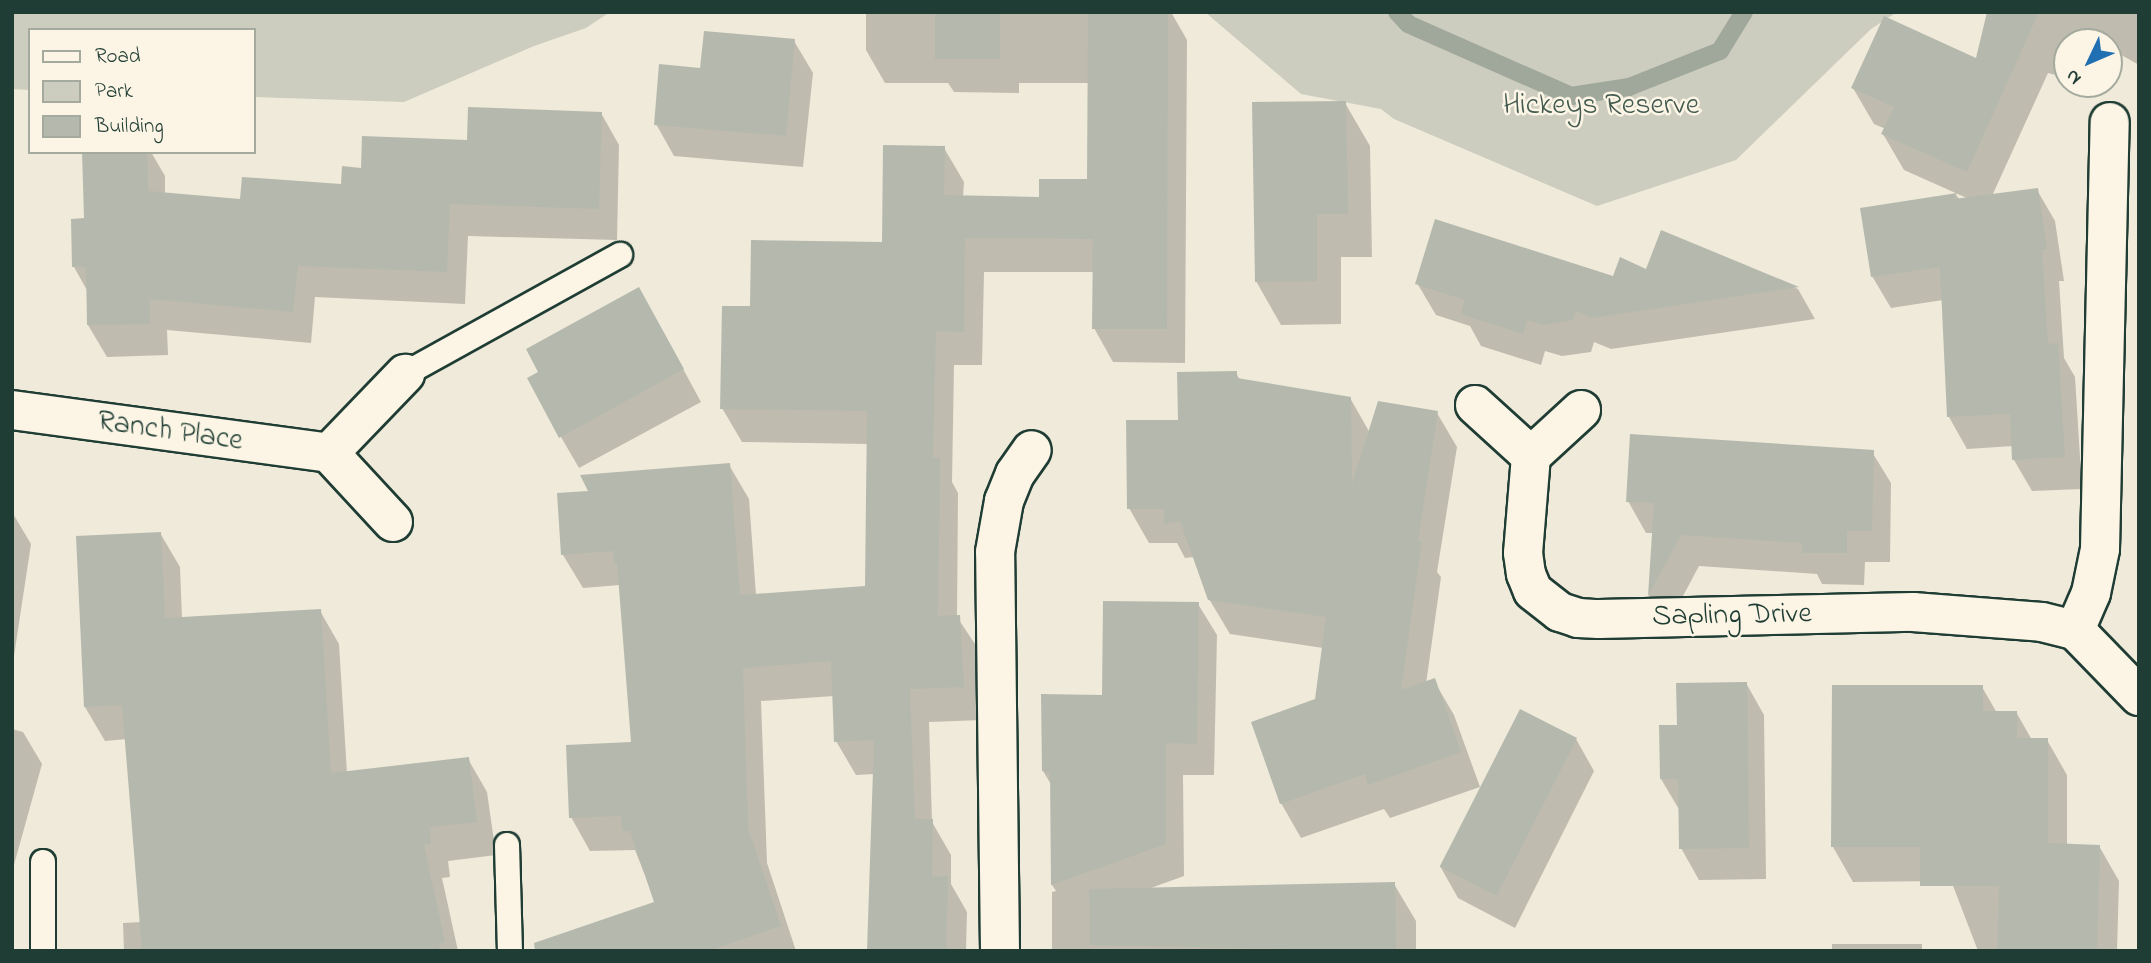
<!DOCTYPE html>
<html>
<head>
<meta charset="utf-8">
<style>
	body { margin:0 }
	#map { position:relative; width:2151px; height:963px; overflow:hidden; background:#efeada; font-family:"Indie Flower",sans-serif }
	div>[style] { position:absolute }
	.green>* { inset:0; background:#cccdbf }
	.shadow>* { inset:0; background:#0003; transform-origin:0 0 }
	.stream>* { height:18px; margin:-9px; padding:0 9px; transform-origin:9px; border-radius:9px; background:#9fa89a }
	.building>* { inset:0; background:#b5b9ad; transform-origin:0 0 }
	.roads { filter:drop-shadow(2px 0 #1f3d34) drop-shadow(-2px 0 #1f3d34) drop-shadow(0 2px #1f3d34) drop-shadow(0 -2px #1f3d34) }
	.service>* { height:24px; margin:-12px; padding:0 12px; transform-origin:12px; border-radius:12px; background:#fcf5e5 }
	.minor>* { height:38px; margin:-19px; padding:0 19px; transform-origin:19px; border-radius:19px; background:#fcf5e5 }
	span { translate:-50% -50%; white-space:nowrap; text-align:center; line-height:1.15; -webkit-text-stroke:5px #fcf5e5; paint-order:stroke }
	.park-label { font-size:30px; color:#425a50 }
	.street-label { font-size:30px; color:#1f3d34 }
	.frame { position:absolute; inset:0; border:14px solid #1f3d34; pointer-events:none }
	.legend { position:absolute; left:28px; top:28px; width:228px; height:126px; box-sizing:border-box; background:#fcf5e5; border:2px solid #a4ab9e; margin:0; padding:9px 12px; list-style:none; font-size:21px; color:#1f3d34 }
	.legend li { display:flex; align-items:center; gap:14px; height:35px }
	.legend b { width:35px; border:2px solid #a4ab9e }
	.north { position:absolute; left:2053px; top:28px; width:70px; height:70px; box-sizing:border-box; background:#fcf5e5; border:2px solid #a4ab9e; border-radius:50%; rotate:226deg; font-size:19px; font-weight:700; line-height:28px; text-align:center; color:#1f3d34 }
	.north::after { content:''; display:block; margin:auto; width:24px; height:32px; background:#1f6fb2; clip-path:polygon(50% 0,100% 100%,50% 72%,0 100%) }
</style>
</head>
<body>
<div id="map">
	<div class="green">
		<i style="clip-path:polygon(12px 12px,610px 12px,586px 28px,534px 46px,404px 102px,254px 97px,254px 30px,30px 30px,30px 90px,12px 89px)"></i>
		<i style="clip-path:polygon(1205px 12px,1897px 12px,1871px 29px,1736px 160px,1597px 206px,1394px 119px,1381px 109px,1301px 94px)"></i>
	</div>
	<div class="shadow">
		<i style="clip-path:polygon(866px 12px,1171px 12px,1187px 40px,1185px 363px,1113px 362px,1094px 328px,1094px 272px,984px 272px,982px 365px,954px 365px,952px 482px,958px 493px,957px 617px,979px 650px,982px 720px,929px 722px,932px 822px,951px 855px,951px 884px,967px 912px,966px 951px,869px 951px,874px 774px,856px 775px,836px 741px,834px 696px,761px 701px,767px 863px,796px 951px,599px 951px,656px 903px,635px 850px,590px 851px,571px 817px,633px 744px,620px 585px,583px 588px,563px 555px,591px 492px,729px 465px,749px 499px,756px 595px,866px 587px,868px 444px,742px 442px,722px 408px,752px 308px,883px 244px,944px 148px,964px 182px,963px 197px,1040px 198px,1089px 181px,1089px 83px,1019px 83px,1019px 93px,954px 92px,948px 83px,885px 83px,866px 50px)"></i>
		<i style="clip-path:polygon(1989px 12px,2139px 12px,2139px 65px,2109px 48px,2109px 42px,2091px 38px,2090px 42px,2067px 42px,2067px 78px,2048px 73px,1992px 196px,2037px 190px,2055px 221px,2064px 281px,2059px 281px,2064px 358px,2075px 377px,2082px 489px,2032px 491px,2014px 460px,2013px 446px,1967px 449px,1949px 417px,1943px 300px,1891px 308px,1872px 276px,1862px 209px,1956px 195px,1960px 200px,1969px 199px,1904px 170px,1883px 134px,1886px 129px,1874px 124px,1853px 88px,1977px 60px)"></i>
		<i style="clip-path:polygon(794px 41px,813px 73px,803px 167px,674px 156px,656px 124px,702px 70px)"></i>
		<i style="clip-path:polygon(1345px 103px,1370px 146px,1372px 257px,1341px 257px,1341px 324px,1281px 325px,1256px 281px)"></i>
		<i style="clip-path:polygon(601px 113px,619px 145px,617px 240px,468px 236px,465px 304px,315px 297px,311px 343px,167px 330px,168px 355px,107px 357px,88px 325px,88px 292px,74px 267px,85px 220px,84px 152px,151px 152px,165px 176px,165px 194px,242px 201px,343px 186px,362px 169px)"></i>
		<i style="clip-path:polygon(1662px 232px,1798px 289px,1815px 319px,1611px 349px,1594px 342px,1591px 352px,1562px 356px,1545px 351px,1541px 365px,1481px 346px,1470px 326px,1436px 315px,1417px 283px,1614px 278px,1647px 271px)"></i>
		<i style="clip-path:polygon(657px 321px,701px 402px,579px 468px,561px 437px)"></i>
		<i style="clip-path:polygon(1236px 373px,1240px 380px,1350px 398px,1370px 433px,1437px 413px,1457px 447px,1437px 572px,1441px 577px,1426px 684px,1434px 681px,1454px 715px,1480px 787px,1390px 818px,1384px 809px,1301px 838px,1281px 803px,1316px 701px,1323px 648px,1230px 634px,1209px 599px,1194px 557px,1185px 558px,1177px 543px,1149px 543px,1129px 508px,1179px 422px)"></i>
		<i style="clip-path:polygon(1872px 452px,1891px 483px,1890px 562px,1865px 562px,1864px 585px,1822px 584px,1817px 574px,1699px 566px,1667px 626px,1649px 596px,1654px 533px,1646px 533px,1628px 501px)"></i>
		<i style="clip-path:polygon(12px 512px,31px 544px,12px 669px)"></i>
		<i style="clip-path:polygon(160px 533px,180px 567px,182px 619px,320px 611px,339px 644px,347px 773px,468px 759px,487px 792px,496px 855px,448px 861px,450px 877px,442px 878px,458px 951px,124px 951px,123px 923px,142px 922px,127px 739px,105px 741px,85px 707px)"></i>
		<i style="clip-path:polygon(1198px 604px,1217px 635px,1214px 775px,1183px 775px,1184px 876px,1148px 889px,1394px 884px,1416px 921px,1416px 951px,1052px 951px,1052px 892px,1056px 891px,1052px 885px,1052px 786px,1043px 771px,1104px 697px)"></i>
		<i style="clip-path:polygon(1746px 683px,1764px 715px,1766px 879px,1699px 880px,1681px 848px,1680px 811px,1661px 779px,1679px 727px)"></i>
		<i style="clip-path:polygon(1834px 687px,1982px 687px,1997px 713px,2016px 712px,2032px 740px,2047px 740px,2067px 775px,2067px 845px,2099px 846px,2119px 881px,2117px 951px,1978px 951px,1942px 857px,1942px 881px,1853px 882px,1833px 847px)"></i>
		<i style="clip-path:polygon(12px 729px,23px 732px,42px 764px,12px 872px)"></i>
		<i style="clip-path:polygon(1576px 739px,1594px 771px,1515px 928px,1458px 898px,1440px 866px)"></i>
		<i style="left:1832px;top:944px;width:90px;height:7px"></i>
	</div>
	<div class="stream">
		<i style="left:1397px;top:12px;width:16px;rotate:47deg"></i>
		<i style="left:1408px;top:24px;width:178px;rotate:23.8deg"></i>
		<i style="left:1571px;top:96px;width:59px;rotate:-8.8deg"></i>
		<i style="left:1629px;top:87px;width:98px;rotate:-21.6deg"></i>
		<i style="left:1720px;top:51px;width:46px;rotate:-58.4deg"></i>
	</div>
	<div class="building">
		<i style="left:935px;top:12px;width:65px;height:47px"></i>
		<i style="clip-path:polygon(1088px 12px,1168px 12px,1167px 329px,1092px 329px,1093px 239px,965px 238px,964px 332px,936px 331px,933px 458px,940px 458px,938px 616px,960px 615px,964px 687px,910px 689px,915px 819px,933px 819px,932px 877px,948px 876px,946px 951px,867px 951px,874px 740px,834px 742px,831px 661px,743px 668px,748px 828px,781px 926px,708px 951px,535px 951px,534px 943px,654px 902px,630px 831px,622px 831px,621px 816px,569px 818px,566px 745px,631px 742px,617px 563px,614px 563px,613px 551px,561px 555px,557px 493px,588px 491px,580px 475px,730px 463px,740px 595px,865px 586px,867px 411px,720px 409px,722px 306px,750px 306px,751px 240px,882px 242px,883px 145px,945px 146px,944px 195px,1039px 197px,1039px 179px,1087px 179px)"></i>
		<i style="clip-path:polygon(1987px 12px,2039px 12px,1967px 172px,1881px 134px,1894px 107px,1851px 88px,1884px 16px,1976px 58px)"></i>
		<i style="clip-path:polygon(704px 31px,795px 39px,786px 136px,654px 125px,659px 64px,700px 68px)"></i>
		<i style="clip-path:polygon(1346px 101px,1348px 214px,1317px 214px,1317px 281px,1255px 282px,1252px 102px)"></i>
		<i style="clip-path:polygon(468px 107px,602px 112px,599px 209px,450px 204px,447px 272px,298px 266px,293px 312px,150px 299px,150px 324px,87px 325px,86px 267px,72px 267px,71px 219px,84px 218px,82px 152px,147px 152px,148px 191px,240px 199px,242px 177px,341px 184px,342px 166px,361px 168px,362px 136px,467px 140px)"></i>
		<i style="clip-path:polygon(2038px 188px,2047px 249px,2042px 250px,2048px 344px,2058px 343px,2065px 457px,2012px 460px,2010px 414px,1947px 417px,1940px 267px,1871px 277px,1860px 208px,1957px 193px,1954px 199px)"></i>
		<i style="clip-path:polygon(1435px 219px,1613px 276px,1620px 257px,1646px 269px,1661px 230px,1799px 287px,1592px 318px,1576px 311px,1573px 320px,1543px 325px,1527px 320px,1523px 334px,1461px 314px,1465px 300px,1415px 284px)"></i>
		<i style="clip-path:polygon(639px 287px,684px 369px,559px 438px,527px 378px,538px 372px,526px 349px)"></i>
		<i style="clip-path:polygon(1237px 371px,1237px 378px,1351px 397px,1352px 484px,1378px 401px,1438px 411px,1418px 541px,1422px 541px,1401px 690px,1435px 678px,1461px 752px,1368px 785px,1365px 774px,1280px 804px,1251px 722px,1315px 699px,1326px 617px,1208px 600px,1180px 521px,1164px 524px,1164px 509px,1127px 509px,1126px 420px,1178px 420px,1177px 372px)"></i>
		<i style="clip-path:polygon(1630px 434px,1874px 450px,1872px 531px,1847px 531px,1847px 553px,1802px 553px,1802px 543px,1681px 535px,1648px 596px,1654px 503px,1626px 502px)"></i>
		<i style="clip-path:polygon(161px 532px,165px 618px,321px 609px,331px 773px,469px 757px,477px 822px,430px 827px,431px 844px,424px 845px,445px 942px,439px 944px,440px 951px,142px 951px,122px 705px,84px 707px,76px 536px)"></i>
		<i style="clip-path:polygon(1103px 601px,1199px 602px,1197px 744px,1166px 743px,1166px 844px,1051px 885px,1050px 772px,1042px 771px,1041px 694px,1102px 695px)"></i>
		<i style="clip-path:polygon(1747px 682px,1749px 848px,1679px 849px,1678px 779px,1660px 779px,1659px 725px,1677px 725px,1676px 683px)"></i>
		<i style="clip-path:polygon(1832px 685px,1983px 685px,1983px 711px,2017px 711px,2017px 738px,2048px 738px,2048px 843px,2100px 845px,2097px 951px,1997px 951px,1999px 886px,1920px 886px,1920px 847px,1831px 847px)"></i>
		<i style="left:1520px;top:709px;width:64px;height:177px;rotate:27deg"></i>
		<i style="clip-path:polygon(1395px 882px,1396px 951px,1090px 945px,1089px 889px)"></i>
	</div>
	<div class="roads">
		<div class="service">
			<i style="left:405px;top:374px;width:246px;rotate:-29deg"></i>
			<i style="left:507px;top:845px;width:106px;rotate:88.4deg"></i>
			<i style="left:43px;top:951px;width:89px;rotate:-90deg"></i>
		</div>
		<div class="minor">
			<i style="left:1475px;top:405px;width:76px;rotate:42.3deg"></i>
			<i style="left:1531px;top:456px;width:68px;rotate:-42.6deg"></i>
			<i style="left:12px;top:410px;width:320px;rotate:7.7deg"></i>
			<i style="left:1531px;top:456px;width:97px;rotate:94.7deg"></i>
			<i style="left:1523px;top:553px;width:21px;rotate:82deg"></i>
			<i style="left:1526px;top:574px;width:18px;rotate:68deg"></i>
			<i style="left:1533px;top:591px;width:34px;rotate:38deg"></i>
			<i style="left:1560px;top:612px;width:19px;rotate:18deg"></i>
			<i style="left:1578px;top:618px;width:21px;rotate:3deg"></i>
			<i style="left:1599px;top:619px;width:314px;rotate:-1.3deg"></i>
			<i style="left:1913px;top:612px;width:129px;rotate:4.4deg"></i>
			<i style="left:2042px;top:622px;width:34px;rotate:14deg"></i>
			<i style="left:2075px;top:630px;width:92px;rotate:45.9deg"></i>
			<i style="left:393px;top:522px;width:94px;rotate:-132.8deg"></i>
			<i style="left:329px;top:453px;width:110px;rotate:-46.1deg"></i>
			<i style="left:2075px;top:630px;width:40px;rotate:-66.6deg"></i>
			<i style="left:2091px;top:593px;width:45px;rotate:-78.4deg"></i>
			<i style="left:2100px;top:549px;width:427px;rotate:-88.7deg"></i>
			<i style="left:1000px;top:951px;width:399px;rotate:-90.7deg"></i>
			<i style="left:995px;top:552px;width:52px;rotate:-80deg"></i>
			<i style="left:1004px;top:501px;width:29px;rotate:-68deg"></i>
			<i style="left:1015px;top:474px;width:29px;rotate:-55deg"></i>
		</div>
	</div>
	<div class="park-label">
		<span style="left:1601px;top:106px">Hickeys Reserve</span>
	</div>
	<div class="street-label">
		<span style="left:170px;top:432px;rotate:8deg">Ranch Place</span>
		<span style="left:1732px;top:616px;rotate:-1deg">Sapling Drive</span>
	</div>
	<div class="frame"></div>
	<ul class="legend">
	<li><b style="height:9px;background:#fcf5e5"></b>Road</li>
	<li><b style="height:19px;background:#cccdbf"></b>Park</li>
	<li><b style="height:19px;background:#b5b9ad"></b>Building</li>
	</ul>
	<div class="north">N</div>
</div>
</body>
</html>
